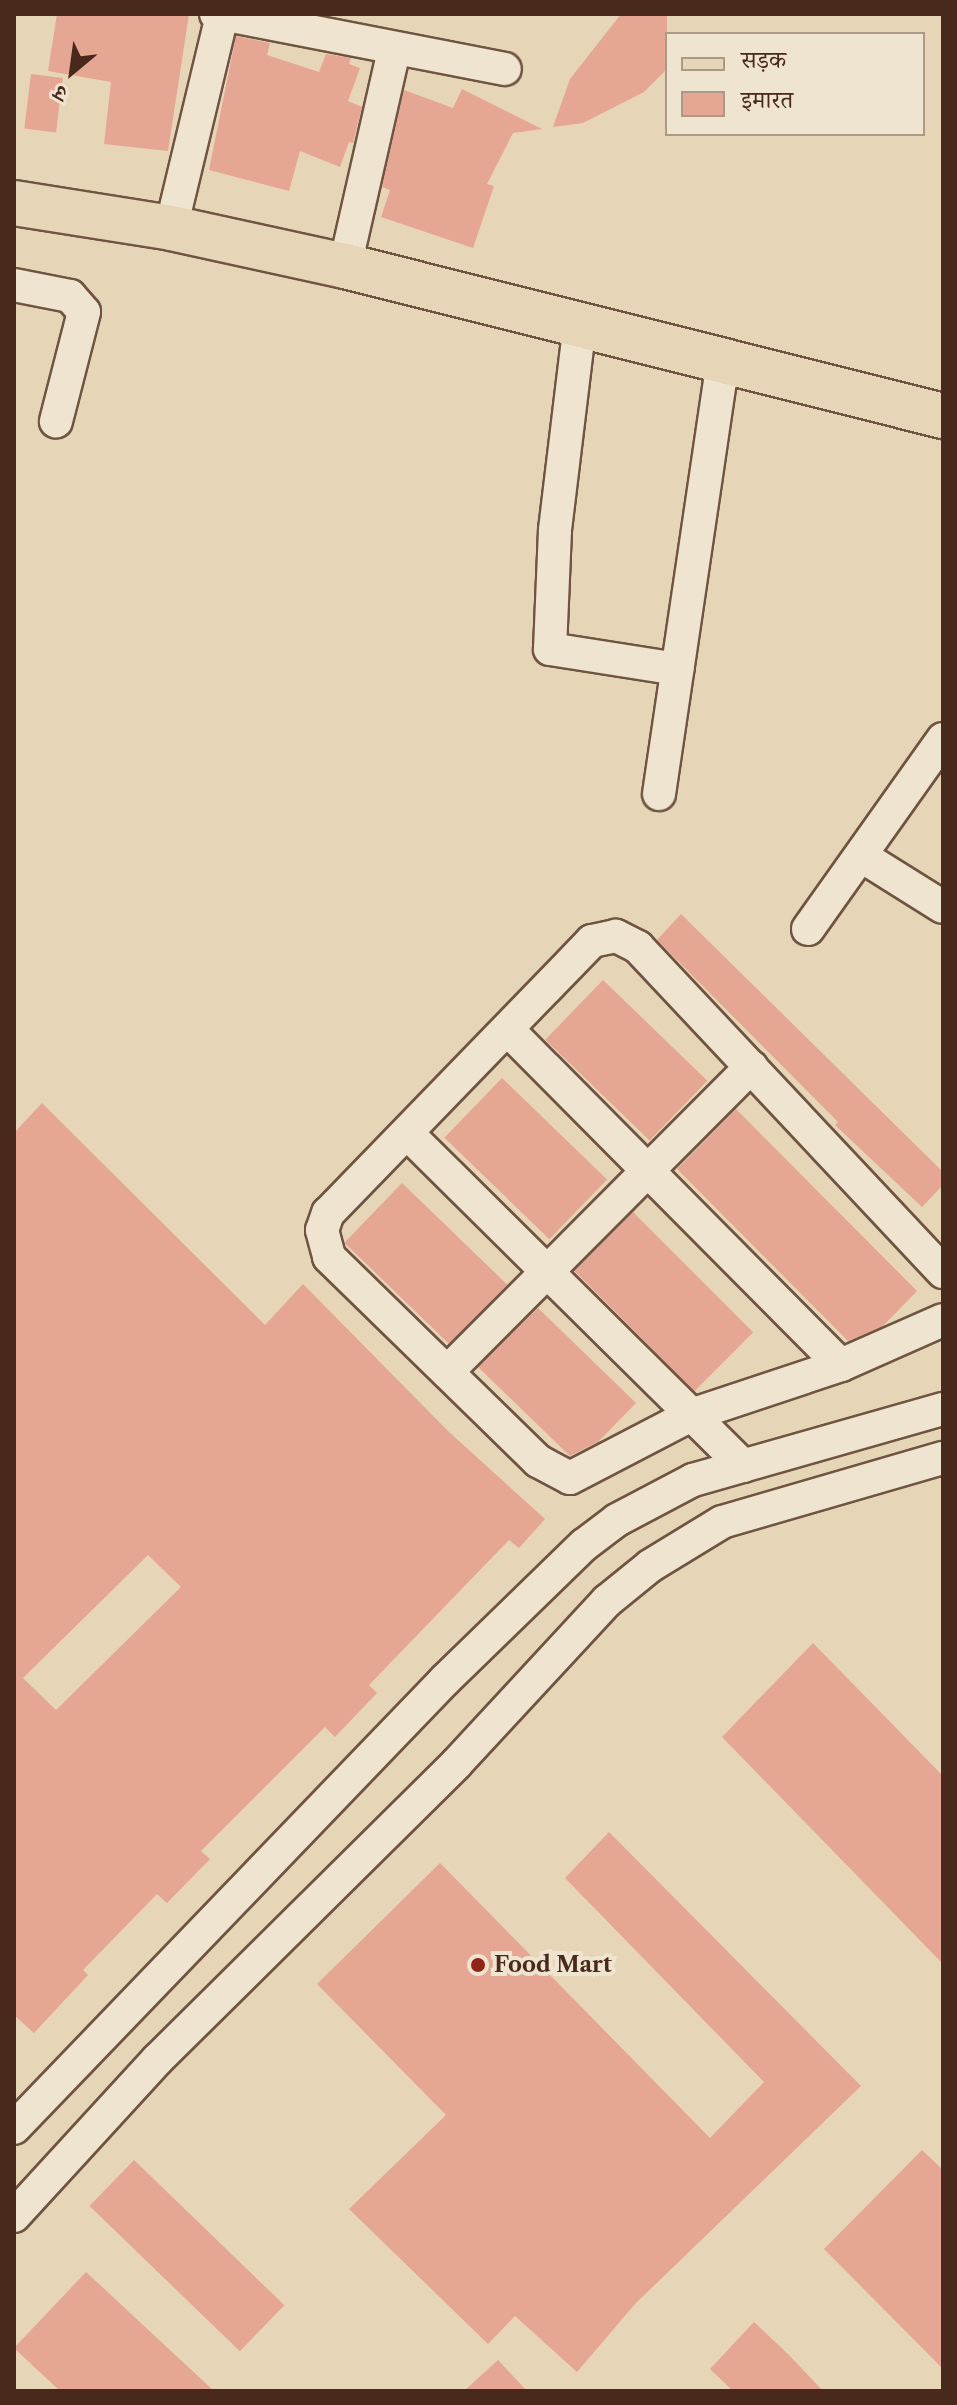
<!DOCTYPE html>
<html>
<head>
<meta charset="utf-8">
<style>
	body { margin:0 }
	#map { position:relative; width:957px; height:2405px; overflow:hidden; background:#e6d5b6; font-family:"Libre Caslon Text","Noto Serif Devanagari",serif }
	div>[style] { position:absolute }
	.building>* { inset:0; background:#e6a694; transform-origin:0 0 }
	.roads { filter:drop-shadow(2px 0 #705442) drop-shadow(-2px 0 #705442) drop-shadow(0 2px #705442) drop-shadow(0 -2px #705442) }
	.street>* { height:32px; margin:-16px; padding:0 16px; transform-origin:16px; border-radius:16px; background:#efe4d0 }
	.primary>* { height:44px; margin:-22px; padding:0 22px; transform-origin:22px; border-radius:22px; background:#e6d5b6 }
	.dots>* { width:22px; height:22px; translate:-50% -50%; box-sizing:border-box; border:4px solid #efe4d0; border-radius:50% }
	span { translate:-50% -50%; white-space:nowrap; text-align:center; line-height:1.15; -webkit-text-stroke:8px #efe4d0; paint-order:stroke }
	.poi-label { font-size:22px; color:#49291b; font-weight:700 }
	.left { translate:0 -50%; text-align:left }
	.frame { position:absolute; inset:0; border:16px solid #49291b; pointer-events:none }
	.legend { position:absolute; left:665px; top:32px; width:260px; height:104px; box-sizing:border-box; background:#efe4d0; border:2px solid #ad9988; margin:0; padding:10px 14px; list-style:none; font-size:24px; color:#49291b }
	.legend li { display:flex; align-items:center; gap:16px; height:40px }
	.legend b { width:40px; border:2px solid #ad9988 }
	.north { position:absolute; left:32px; top:32px; width:80px; height:80px; -webkit-text-stroke:6px #efe4d0; paint-order:stroke; rotate:209deg; font-size:22px; font-weight:700; line-height:32px; text-align:center; color:#49291b }
	.north::after { content:''; display:block; margin:auto; width:28px; height:36px; background:#49291b; clip-path:polygon(50% 0,100% 100%,50% 72%,0 100%) }
</style>
</head>
<body>
<div id="map">
	<div class="building">
		<i style="clip-path:polygon(57px 14px,189px 14px,168px 151px,104px 144px,111px 82px,48px 71px)"></i>
		<i style="clip-path:polygon(621px 14px,667px 14px,667px 69px,644px 92px,583px 123px,553px 127px,570px 79px)"></i>
		<i style="clip-path:polygon(236px 36px,270px 43px,267px 55px,319px 72px,326px 54px,351px 58px,349px 64px,360px 68px,348px 101px,362px 107px,353px 143px,349px 142px,340px 167px,300px 151px,289px 191px,209px 170px)"></i>
		<i style="left:31px;top:74px;width:32px;height:55px;rotate:7deg"></i>
		<i style="clip-path:polygon(462px 89px,542px 129px,513px 133px,487px 184px,494px 186px,473px 248px,381px 217px,390px 190px,382px 187px,404px 90px,453px 108px)"></i>
		<i style="clip-path:polygon(681px 914px,943px 1172px,943px 1185px,922px 1207px,835px 1125px,838px 1122px,657px 940px)"></i>
		<i style="left:603px;top:980px;width:145px;height:83px;rotate:44deg"></i>
		<i style="left:502px;top:1078px;width:146px;height:83px;rotate:44deg"></i>
		<i style="clip-path:polygon(evenodd,42px 1103px,265px 1325px,303px 1284px,449px 1432px,545px 1519px,519px 1548px,509px 1540px,369px 1685px,377px 1693px,335px 1737px,325px 1727px,201px 1851px,210px 1859px,167px 1903px,157px 1894px,83px 1970px,88px 1975px,34px 2033px,14px 2015px,14px 1133px,42px 1103px,148px 1555px,181px 1587px,56px 1710px,23px 1678px,148px 1555px)"></i>
		<i style="clip-path:polygon(736px 1109px,917px 1291px,883px 1326px,848px 1341px,677px 1169px)"></i>
		<i style="left:402px;top:1183px;width:146px;height:83px;rotate:44deg"></i>
		<i style="left:633px;top:1212px;width:170px;height:83px;rotate:45deg"></i>
		<i style="clip-path:polygon(538px 1308px,636px 1403px,598px 1442px,570px 1456px,478px 1367px)"></i>
		<i style="clip-path:polygon(813px 1643px,943px 1776px,943px 1964px,722px 1737px)"></i>
		<i style="clip-path:polygon(609px 1832px,861px 2086px,635px 2304px,577px 2372px,515px 2316px,488px 2344px,349px 2209px,446px 2115px,317px 1984px,440px 1863px,710px 2138px,764px 2082px,565px 1878px)"></i>
		<i style="clip-path:polygon(922px 2150px,943px 2170px,943px 2369px,824px 2249px)"></i>
		<i style="left:134px;top:2160px;width:209px;height:64px;rotate:44deg"></i>
		<i style="clip-path:polygon(86px 2272px,214px 2391px,60px 2391px,14px 2348px)"></i>
		<i style="clip-path:polygon(754px 2322px,788px 2354px,823px 2391px,733px 2391px,710px 2369px)"></i>
		<i style="clip-path:polygon(498px 2360px,527px 2391px,464px 2391px)"></i>
	</div>
	<div class="roads">
		<div class="street">
			<i style="left:222px;top:14px;width:288px;rotate:11deg"></i>
			<i style="left:171px;top:228px;width:219px;rotate:-76.5deg"></i>
			<i style="left:222px;top:15px;width:6px;rotate:-171deg"></i>
			<i style="left:345px;top:266px;width:221px;rotate:-77.2deg"></i>
			<i style="left:14px;top:285px;width:57px;rotate:11.1deg"></i>
			<i style="left:70px;top:296px;width:21px;rotate:49deg"></i>
			<i style="left:84px;top:312px;width:113px;rotate:104.4deg"></i>
			<i style="left:580px;top:323px;width:209px;rotate:96.9deg"></i>
			<i style="left:555px;top:530px;width:119px;rotate:92.4deg"></i>
			<i style="left:550px;top:649px;width:129px;rotate:8.9deg"></i>
			<i style="left:659px;top:794px;width:439px;rotate:-81.6deg"></i>
			<i style="left:863px;top:857px;width:94px;rotate:32deg"></i>
			<i style="left:808px;top:929px;width:233px;rotate:-54.6deg"></i>
			<i style="left:509px;top:1031px;width:471px;rotate:45.2deg"></i>
			<i style="left:408px;top:1134px;width:472px;rotate:44.7deg"></i>
			<i style="left:943px;top:1272px;width:446px;rotate:-133.2deg"></i>
			<i style="left:638px;top:947px;width:25px;rotate:-153deg"></i>
			<i style="left:616px;top:936px;width:25px;rotate:168deg"></i>
			<i style="left:592px;top:941px;width:379px;rotate:134.1deg"></i>
			<i style="left:328px;top:1213px;width:18px;rotate:109deg"></i>
			<i style="left:322px;top:1230px;width:28px;rotate:75deg"></i>
			<i style="left:329px;top:1257px;width:292px;rotate:44.3deg"></i>
			<i style="left:538px;top:1461px;width:36px;rotate:28deg"></i>
			<i style="left:570px;top:1478px;width:136px;rotate:-27.5deg"></i>
			<i style="left:691px;top:1415px;width:158px;rotate:-18.4deg"></i>
			<i style="left:841px;top:1365px;width:111px;rotate:-23.8deg"></i>
			<i style="left:447px;top:1372px;width:431px;rotate:-45.1deg"></i>
			<i style="left:14px;top:2128px;width:622px;rotate:-46.11deg"></i>
			<i style="left:445px;top:1680px;width:194px;rotate:-44.2deg"></i>
			<i style="left:584px;top:1545px;width:41px;rotate:-37.1deg"></i>
			<i style="left:617px;top:1520px;width:86px;rotate:-27.8deg"></i>
			<i style="left:693px;top:1480px;width:260px;rotate:-15.9deg"></i>
			<i style="left:14px;top:2216px;width:212px;rotate:-47.5deg"></i>
			<i style="left:157px;top:2060px;width:421px;rotate:-44.7deg"></i>
			<i style="left:456px;top:1764px;width:222px;rotate:-47.2deg"></i>
			<i style="left:607px;top:1601px;width:55px;rotate:-39.1deg"></i>
			<i style="left:650px;top:1566px;width:84px;rotate:-31.4deg"></i>
			<i style="left:722px;top:1522px;width:230px;rotate:-16.2deg"></i>
		</div>
		<div class="primary">
			<i style="left:14px;top:203px;width:159px;rotate:9deg"></i>
			<i style="left:171px;top:228px;width:178px;rotate:12.3deg"></i>
			<i style="left:345px;top:266px;width:617px;rotate:14.08deg"></i>
		</div>
	</div>
	<div class="dots">
		<i style="left:478px;top:1965px;background:#8f2418"></i>
	</div>
	<div class="poi-label">
		<span class="left" style="left:494px;top:1965px">Food Mart</span>
	</div>
	<div class="frame"></div>
	<ul class="legend">
	<li><b style="height:10px;background:#e6d5b6"></b>सड़क</li>
	<li><b style="height:22px;background:#e6a694"></b>इमारत</li>
	</ul>
	<div class="north">उ</div>
</div>
</body>
</html>
